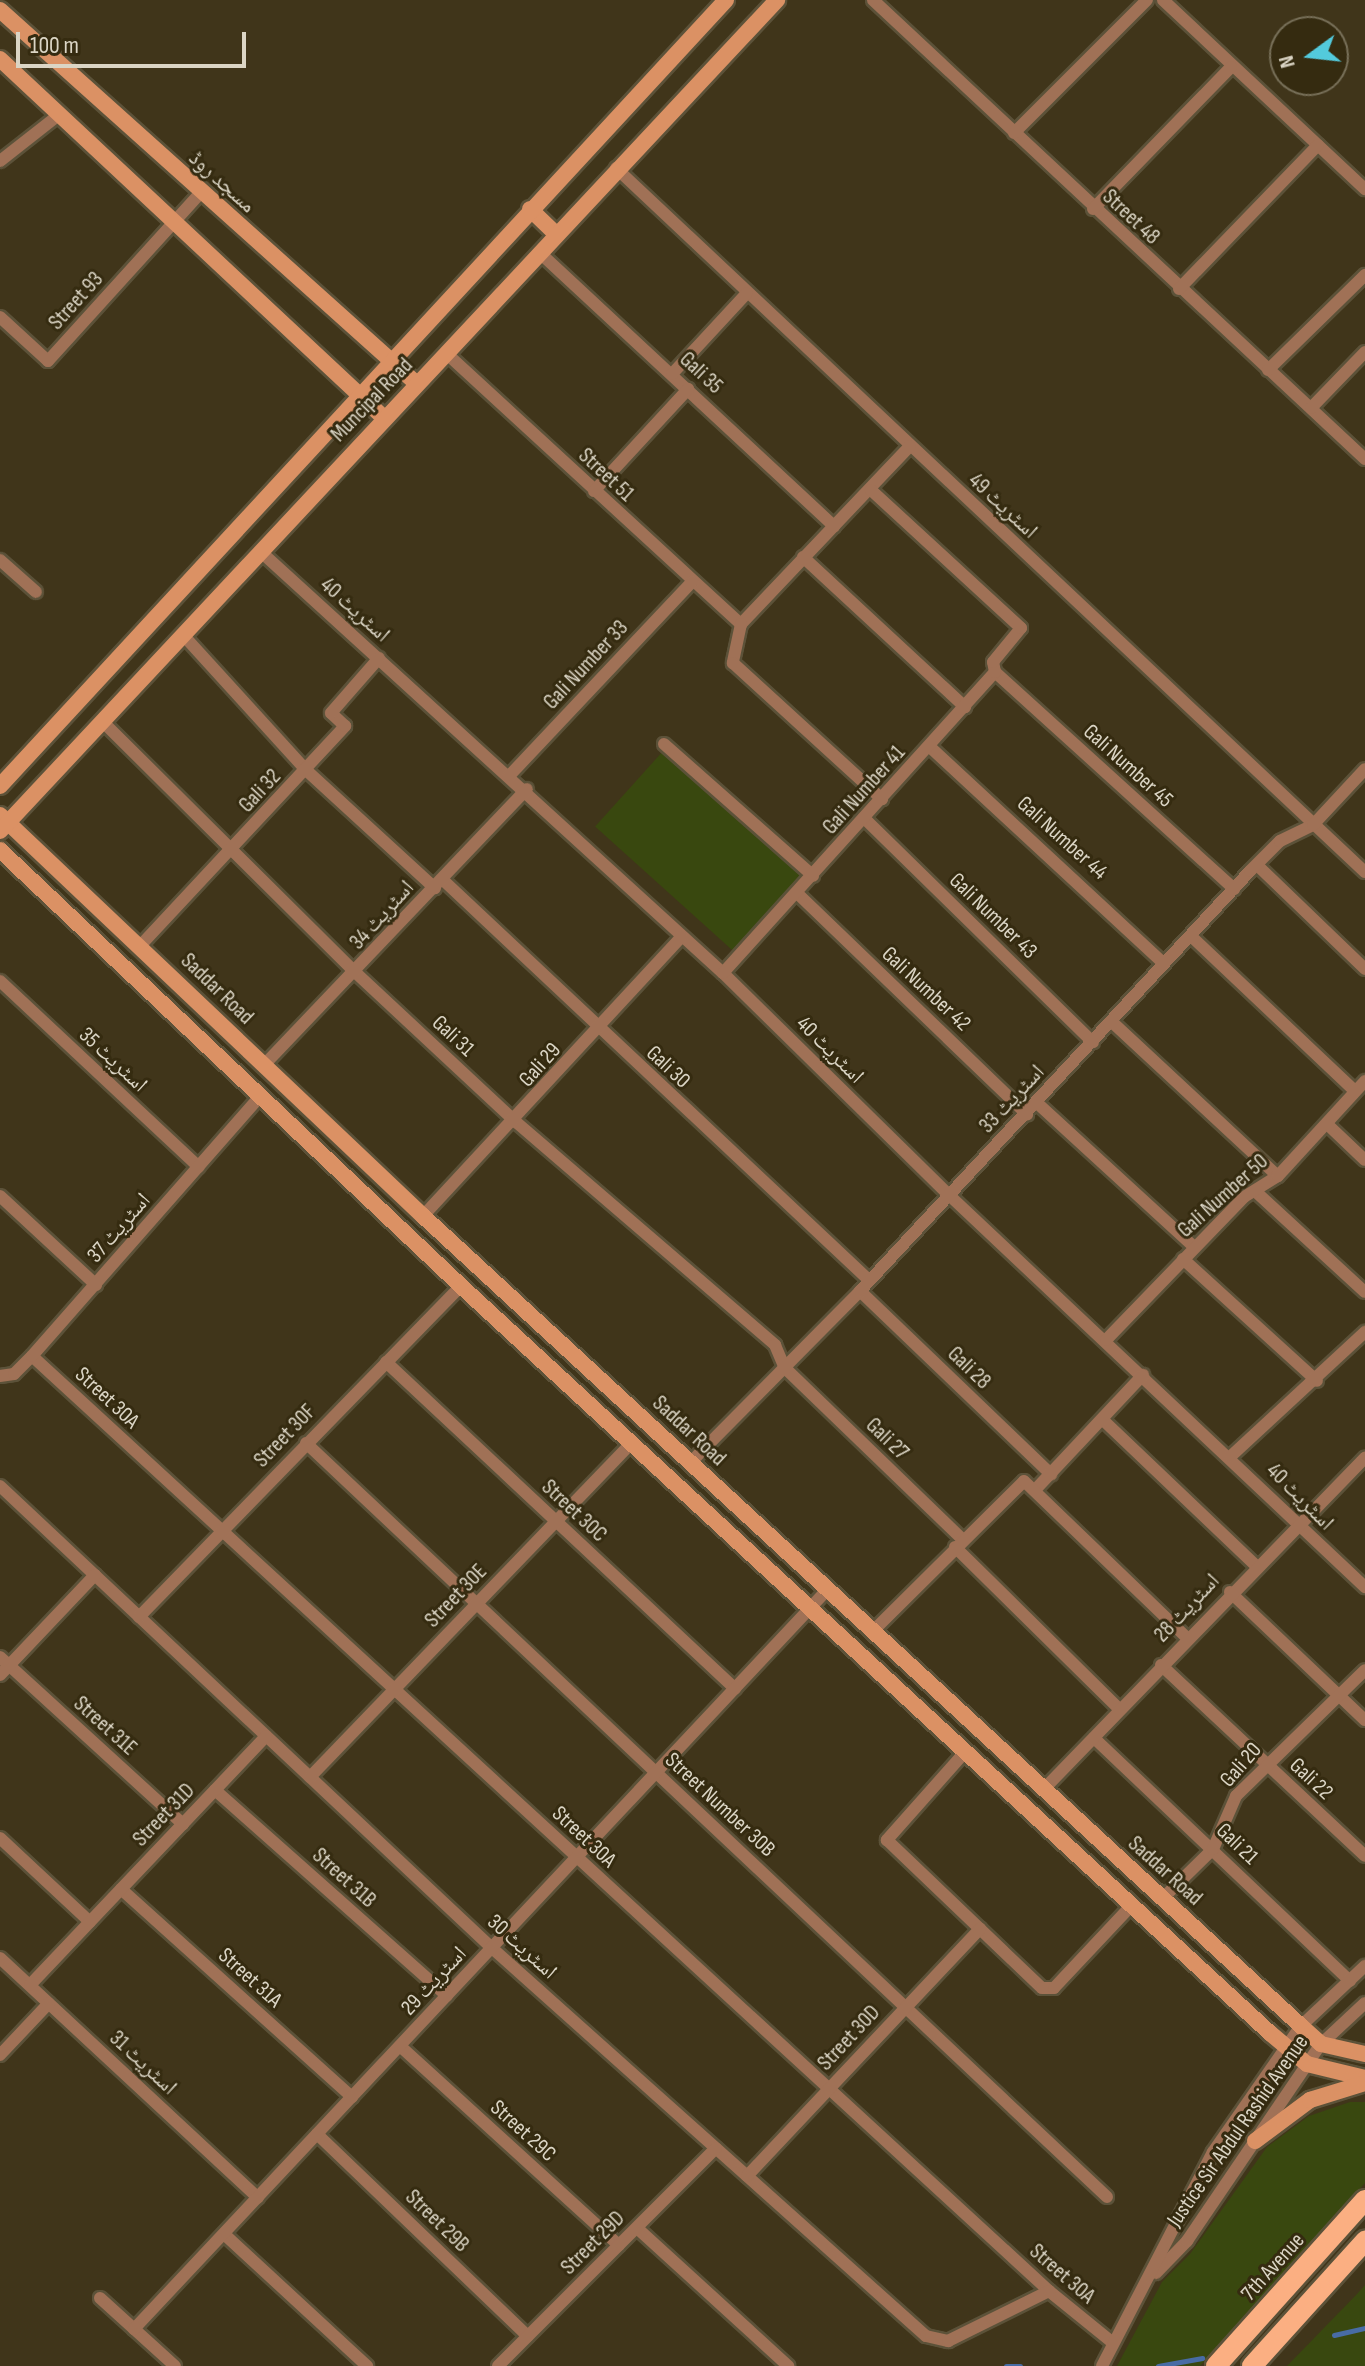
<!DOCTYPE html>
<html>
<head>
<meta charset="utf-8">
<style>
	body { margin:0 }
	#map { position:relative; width:1365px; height:2366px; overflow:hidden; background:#40351a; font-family:"Sofia Sans Condensed","Noto Naskh Arabic",sans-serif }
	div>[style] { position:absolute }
	.green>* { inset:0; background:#39480f; transform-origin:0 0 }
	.stream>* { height:5px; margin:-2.5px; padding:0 2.5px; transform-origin:2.5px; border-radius:2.5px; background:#486ca5 }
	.roads { filter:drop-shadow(2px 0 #5c5239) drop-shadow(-2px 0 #5c5239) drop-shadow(0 2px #5c5239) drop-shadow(0 -2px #5c5239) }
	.street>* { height:12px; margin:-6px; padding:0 6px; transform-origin:6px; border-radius:6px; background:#a07156 }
	.secondary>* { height:16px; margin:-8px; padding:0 8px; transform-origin:8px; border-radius:8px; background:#db9164 }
	.primary>* { height:20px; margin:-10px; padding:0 10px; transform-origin:10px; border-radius:10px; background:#fbaf82 }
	span { translate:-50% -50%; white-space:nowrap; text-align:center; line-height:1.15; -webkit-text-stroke:6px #352b10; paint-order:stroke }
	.street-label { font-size:22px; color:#dbd5c5 }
	.north { position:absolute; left:1269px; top:16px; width:80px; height:80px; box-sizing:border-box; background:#352b10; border:2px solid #776f58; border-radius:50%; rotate:255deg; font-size:22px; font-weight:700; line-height:32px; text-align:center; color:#dbd5c5 }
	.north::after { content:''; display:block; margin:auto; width:28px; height:36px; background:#53cadc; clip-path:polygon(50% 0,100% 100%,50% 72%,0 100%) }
	.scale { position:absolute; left:16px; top:32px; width:230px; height:36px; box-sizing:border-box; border:4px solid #dbd5c5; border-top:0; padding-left:10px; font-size:24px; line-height:28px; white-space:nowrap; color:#dbd5c5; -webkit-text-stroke:6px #352b10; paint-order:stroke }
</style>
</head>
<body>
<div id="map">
	<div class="green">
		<i style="left:664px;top:750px;width:193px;height:103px;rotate:42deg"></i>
		<i style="clip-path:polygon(1350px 2102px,1365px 2102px,1365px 2183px,1200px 2366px,1117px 2366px,1162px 2282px,1190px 2254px,1267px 2147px,1309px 2116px)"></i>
		<i style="clip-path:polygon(1365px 2285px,1365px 2366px,1287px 2366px,1357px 2294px)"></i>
	</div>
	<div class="stream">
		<i style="left:1334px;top:2335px;width:32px;rotate:-13deg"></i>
		<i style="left:1006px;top:2366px;width:14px"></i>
		<i style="left:1158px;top:2366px;width:45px;rotate:-10.3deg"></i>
	</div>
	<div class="roads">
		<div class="street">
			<i style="left:873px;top:0;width:673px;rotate:43.01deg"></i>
			<i style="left:1163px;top:0;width:277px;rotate:43.1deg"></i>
			<i style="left:1014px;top:133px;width:188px;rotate:-45deg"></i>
			<i style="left:0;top:161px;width:76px;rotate:-38.1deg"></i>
			<i style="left:616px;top:168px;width:1028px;rotate:43.23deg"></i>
			<i style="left:1093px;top:209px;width:198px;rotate:-45.8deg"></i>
			<i style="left:539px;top:252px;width:403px;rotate:42.9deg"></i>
			<i style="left:1179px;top:289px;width:200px;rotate:-46deg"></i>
			<i style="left:0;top:317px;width:65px;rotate:42.5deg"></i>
			<i style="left:48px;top:361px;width:228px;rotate:-47.8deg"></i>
			<i style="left:446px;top:353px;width:401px;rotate:42.6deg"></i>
			<i style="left:1268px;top:370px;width:136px;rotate:-44.4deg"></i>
			<i style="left:672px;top:374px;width:110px;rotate:-47.2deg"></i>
			<i style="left:1311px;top:408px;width:78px;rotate:-46deg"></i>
			<i style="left:594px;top:491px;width:139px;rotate:-47.3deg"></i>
			<i style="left:260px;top:551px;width:626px;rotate:42.35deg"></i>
			<i style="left:723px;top:973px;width:317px;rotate:44.5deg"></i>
			<i style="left:949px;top:1195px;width:572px;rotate:43.3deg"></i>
			<i style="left:803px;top:557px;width:221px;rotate:42.8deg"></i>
			<i style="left:0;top:560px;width:48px;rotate:41.6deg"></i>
			<i style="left:741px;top:624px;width:245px;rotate:-46.5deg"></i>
			<i style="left:741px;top:624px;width:40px;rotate:102deg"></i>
			<i style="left:733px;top:663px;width:202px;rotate:42.4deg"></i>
			<i style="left:184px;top:636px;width:181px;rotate:47.7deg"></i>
			<i style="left:306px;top:770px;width:175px;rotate:42.5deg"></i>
			<i style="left:995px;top:672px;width:323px;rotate:42.2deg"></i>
			<i style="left:103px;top:722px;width:356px;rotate:44.8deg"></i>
			<i style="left:356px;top:973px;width:219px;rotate:43deg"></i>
			<i style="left:516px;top:1122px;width:342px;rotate:40.7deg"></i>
			<i style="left:775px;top:1345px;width:25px;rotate:67deg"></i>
			<i style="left:785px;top:1368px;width:246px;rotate:44deg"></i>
			<i style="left:664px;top:744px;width:199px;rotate:41.5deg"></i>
			<i style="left:930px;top:747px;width:318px;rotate:42.8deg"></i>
			<i style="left:509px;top:776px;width:267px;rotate:-46.7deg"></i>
			<i style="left:865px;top:819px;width:319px;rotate:44.4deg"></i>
			<i style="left:1257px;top:865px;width:150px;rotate:43.9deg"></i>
			<i style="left:443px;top:880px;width:584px;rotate:43.2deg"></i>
			<i style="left:798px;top:894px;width:318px;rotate:43.9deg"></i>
			<i style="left:1192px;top:937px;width:224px;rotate:43.4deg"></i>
			<i style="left:140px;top:946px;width:301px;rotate:-47deg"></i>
			<i style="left:345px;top:726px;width:19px;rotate:-137deg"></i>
			<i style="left:331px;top:713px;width:73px;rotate:-48.9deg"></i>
			<i style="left:723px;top:973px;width:406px;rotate:-47.9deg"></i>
			<i style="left:995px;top:672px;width:10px;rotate:-101deg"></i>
			<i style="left:993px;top:662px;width:44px;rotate:-50.5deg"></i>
			<i style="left:1021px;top:628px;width:204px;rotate:-137.4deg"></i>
			<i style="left:0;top:981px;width:272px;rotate:43.1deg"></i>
			<i style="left:1112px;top:1022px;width:226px;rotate:42.9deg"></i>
			<i style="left:264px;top:1065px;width:381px;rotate:-46.4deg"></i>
			<i style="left:1036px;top:1102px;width:214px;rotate:42.5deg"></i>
			<i style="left:1327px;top:1124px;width:52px;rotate:43.5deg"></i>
			<i style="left:1255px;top:1191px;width:149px;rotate:42.6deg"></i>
			<i style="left:0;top:1196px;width:131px;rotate:42.8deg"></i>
			<i style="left:423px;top:1216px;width:381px;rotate:-47.2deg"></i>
			<i style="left:1183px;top:1259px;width:181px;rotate:42.3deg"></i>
			<i style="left:860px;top:1291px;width:265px;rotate:43.8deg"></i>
			<i style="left:1106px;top:1340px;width:199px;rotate:-46deg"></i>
			<i style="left:1244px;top:1197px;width:40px;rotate:-32deg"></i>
			<i style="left:1278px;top:1176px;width:129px;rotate:-47.5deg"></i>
			<i style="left:32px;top:1356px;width:1381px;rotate:42.59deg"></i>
			<i style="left:1049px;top:2291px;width:82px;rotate:39.1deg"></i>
			<i style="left:386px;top:1362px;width:478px;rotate:43.1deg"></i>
			<i style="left:0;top:1376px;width:14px;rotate:-8deg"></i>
			<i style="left:14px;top:1374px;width:25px;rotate:-45deg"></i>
			<i style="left:32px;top:1356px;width:347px;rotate:-48.7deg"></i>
			<i style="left:1103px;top:1420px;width:210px;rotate:43.6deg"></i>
			<i style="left:306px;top:1443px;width:1100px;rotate:43.27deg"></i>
			<i style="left:1231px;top:1456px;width:183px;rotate:-42.8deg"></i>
			<i style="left:691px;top:1462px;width:240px;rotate:-45.3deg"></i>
			<i style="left:860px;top:1291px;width:573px;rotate:-47.12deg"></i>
			<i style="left:1250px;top:871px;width:42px;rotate:-45deg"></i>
			<i style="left:1280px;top:841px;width:37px;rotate:-26deg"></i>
			<i style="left:1313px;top:825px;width:76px;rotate:-47.1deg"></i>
			<i style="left:0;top:1486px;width:675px;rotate:43.2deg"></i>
			<i style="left:492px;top:1948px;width:582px;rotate:41.8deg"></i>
			<i style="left:926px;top:2336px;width:23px;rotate:13deg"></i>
			<i style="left:948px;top:2341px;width:113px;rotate:-26.3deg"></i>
			<i style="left:1035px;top:1490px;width:158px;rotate:-46.8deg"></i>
			<i style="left:955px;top:1547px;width:231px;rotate:44.6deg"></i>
			<i style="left:1230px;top:1592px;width:186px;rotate:43.5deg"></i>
			<i style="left:139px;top:1617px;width:462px;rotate:-45.8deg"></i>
			<i style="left:872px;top:1632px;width:214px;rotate:-44.8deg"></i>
			<i style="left:1024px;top:1481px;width:226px;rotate:43.9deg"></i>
			<i style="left:0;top:1657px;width:248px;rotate:42.4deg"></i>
			<i style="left:1161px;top:1665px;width:279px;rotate:43.1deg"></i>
			<i style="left:0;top:1675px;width:138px;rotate:-46.5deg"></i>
			<i style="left:1094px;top:1738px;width:353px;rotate:43.5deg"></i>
			<i style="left:965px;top:1752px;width:118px;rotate:131.6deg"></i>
			<i style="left:887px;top:1840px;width:214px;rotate:43.7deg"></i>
			<i style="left:1042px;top:1988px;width:12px"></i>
			<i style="left:1054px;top:1988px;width:114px;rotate:-46.8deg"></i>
			<i style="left:310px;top:1777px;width:463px;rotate:-46.1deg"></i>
			<i style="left:215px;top:1790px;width:310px;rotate:41.6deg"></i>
			<i style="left:1043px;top:1790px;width:463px;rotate:-45.9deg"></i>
			<i style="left:0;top:1838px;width:123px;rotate:43deg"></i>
			<i style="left:121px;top:1889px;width:311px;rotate:42deg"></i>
			<i style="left:1163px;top:1898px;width:70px;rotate:-44.4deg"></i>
			<i style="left:1213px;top:1849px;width:58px;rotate:-66.5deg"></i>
			<i style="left:1236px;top:1796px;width:180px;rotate:-44.3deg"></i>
			<i style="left:0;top:1958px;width:352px;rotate:42.9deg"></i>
			<i style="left:30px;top:1985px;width:343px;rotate:-46.5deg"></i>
			<i style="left:400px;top:2046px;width:296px;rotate:42.3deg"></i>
			<i style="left:0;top:2055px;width:71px;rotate:-46.7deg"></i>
			<i style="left:317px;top:2134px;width:292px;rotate:43.8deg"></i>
			<i style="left:747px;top:2176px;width:340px;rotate:-46.7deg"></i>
			<i style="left:637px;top:2228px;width:205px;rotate:42.4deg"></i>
			<i style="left:224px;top:2234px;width:195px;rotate:42.7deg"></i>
			<i style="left:1156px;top:2273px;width:45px;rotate:-45.9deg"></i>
			<i style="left:1187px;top:2241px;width:238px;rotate:-55.8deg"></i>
			<i style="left:1321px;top:2044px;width:60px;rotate:-43deg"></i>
			<i style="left:100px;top:2298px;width:101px;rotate:42.2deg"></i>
			<i style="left:134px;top:2329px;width:1013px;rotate:-46.84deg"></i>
			<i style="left:498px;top:2366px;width:308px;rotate:-45deg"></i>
			<i style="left:1102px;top:2366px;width:241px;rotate:-62.6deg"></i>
			<i style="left:1213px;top:2152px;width:154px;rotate:-55.1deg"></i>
			<i style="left:1301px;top:2026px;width:88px;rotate:-43.2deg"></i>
		</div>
		<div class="secondary">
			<i style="left:0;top:10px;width:560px;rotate:41.89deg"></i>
			<i style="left:0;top:59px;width:526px;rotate:43.07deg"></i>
			<i style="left:530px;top:209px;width:35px;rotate:44deg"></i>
			<i style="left:0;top:786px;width:1070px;rotate:-47.27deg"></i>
			<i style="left:0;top:815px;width:583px;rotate:43.47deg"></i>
			<i style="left:423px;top:1216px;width:1195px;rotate:42.69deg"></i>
			<i style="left:1301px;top:2026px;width:27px;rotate:42deg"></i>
			<i style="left:1321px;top:2044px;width:45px;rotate:12.8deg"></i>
			<i style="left:0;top:831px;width:1138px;rotate:-46.92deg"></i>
			<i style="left:0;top:850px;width:635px;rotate:43.4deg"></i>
			<i style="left:461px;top:1286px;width:1101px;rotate:42.72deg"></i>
			<i style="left:1270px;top:2033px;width:48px;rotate:40deg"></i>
			<i style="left:1307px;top:2064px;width:60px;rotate:13.6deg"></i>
			<i style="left:1255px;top:2141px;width:69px;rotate:-36.7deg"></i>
			<i style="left:1310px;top:2100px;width:58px;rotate:-17.2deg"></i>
		</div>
		<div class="primary">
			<i style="left:1216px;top:2366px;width:223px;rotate:-48.1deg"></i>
			<i style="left:1252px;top:2366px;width:169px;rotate:-47.9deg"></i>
		</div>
	</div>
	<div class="street-label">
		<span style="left:222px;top:182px;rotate:42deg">مسجد روڈ</span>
		<span style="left:1131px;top:217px;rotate:43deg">Street 48</span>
		<span style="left:76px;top:301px;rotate:-48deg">Street 93</span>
		<span style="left:701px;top:373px;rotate:43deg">Gali 35</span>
		<span style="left:372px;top:400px;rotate:-46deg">Muncipal Road</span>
		<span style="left:606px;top:475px;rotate:43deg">Street 51</span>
		<span style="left:1003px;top:506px;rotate:43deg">اسٹریٹ 49</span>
		<span style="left:355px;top:610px;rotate:42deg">اسٹریٹ 40</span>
		<span style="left:586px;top:665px;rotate:-47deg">Gali Number 33</span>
		<span style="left:1128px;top:766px;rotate:42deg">Gali Number 45</span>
		<span style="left:864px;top:790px;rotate:-48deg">Gali Number 41</span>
		<span style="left:260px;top:791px;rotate:-47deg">Gali 32</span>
		<span style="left:1062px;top:838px;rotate:42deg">Gali Number 44</span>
		<span style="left:382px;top:915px;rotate:-48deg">اسٹریٹ 34</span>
		<span style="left:993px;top:916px;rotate:44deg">Gali Number 43</span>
		<span style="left:217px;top:989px;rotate:44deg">Saddar Road</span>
		<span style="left:926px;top:989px;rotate:43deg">Gali Number 42</span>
		<span style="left:453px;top:1036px;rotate:43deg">Gali 31</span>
		<span style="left:830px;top:1050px;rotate:45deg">اسٹریٹ 40</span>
		<span style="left:113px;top:1060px;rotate:43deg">اسٹریٹ 35</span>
		<span style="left:540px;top:1065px;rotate:-48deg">Gali 29</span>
		<span style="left:668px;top:1067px;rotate:43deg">Gali 30</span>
		<span style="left:1012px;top:1099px;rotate:-47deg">اسٹریٹ 33</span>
		<span style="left:1223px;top:1196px;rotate:-42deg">Gali Number 50</span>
		<span style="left:119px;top:1228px;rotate:-49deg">اسٹریٹ 37</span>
		<span style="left:969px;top:1368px;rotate:44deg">Gali 28</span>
		<span style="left:107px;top:1398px;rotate:43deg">Street 30A</span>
		<span style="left:689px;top:1431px;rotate:43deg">Saddar Road</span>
		<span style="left:285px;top:1436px;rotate:-46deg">Street 30F</span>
		<span style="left:887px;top:1439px;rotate:44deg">Gali 27</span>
		<span style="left:1300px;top:1497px;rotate:45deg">اسٹریٹ 40</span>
		<span style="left:574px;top:1511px;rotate:43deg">Street 30C</span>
		<span style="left:456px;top:1596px;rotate:-46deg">Street 30E</span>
		<span style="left:1187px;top:1608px;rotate:-47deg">اسٹریٹ 28</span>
		<span style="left:105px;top:1726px;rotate:42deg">Street 31E</span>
		<span style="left:1241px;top:1765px;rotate:-49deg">Gali 20</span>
		<span style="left:1311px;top:1779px;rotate:43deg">Gali 22</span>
		<span style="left:720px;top:1805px;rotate:43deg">Street Number 30B</span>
		<span style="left:164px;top:1815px;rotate:-46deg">Street 31D</span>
		<span style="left:584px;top:1837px;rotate:43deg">Street 30A</span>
		<span style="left:1237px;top:1844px;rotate:44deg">Gali 21</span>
		<span style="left:1165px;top:1871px;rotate:42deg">Saddar Road</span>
		<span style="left:344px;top:1878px;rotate:42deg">Street 31B</span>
		<span style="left:522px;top:1947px;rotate:42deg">اسٹریٹ 30</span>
		<span style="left:250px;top:1978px;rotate:42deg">Street 31A</span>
		<span style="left:434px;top:1981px;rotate:-47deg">اسٹریٹ 29</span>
		<span style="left:849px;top:2038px;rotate:-47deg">Street 30D</span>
		<span style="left:143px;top:2063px;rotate:43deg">اسٹریٹ 31</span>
		<span style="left:523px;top:2131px;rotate:42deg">Street 29C</span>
		<span style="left:1238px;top:2131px;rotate:-55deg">Justice Sir Abdul Rashid Avenue</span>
		<span style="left:437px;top:2221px;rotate:44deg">Street 29B</span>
		<span style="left:593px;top:2243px;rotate:-45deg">Street 29D</span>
		<span style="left:1273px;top:2267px;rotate:-48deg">7th Avenue</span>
		<span style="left:1062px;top:2274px;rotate:41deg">Street 30A</span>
	</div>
	<div class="north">N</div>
	<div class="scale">100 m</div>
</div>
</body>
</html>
